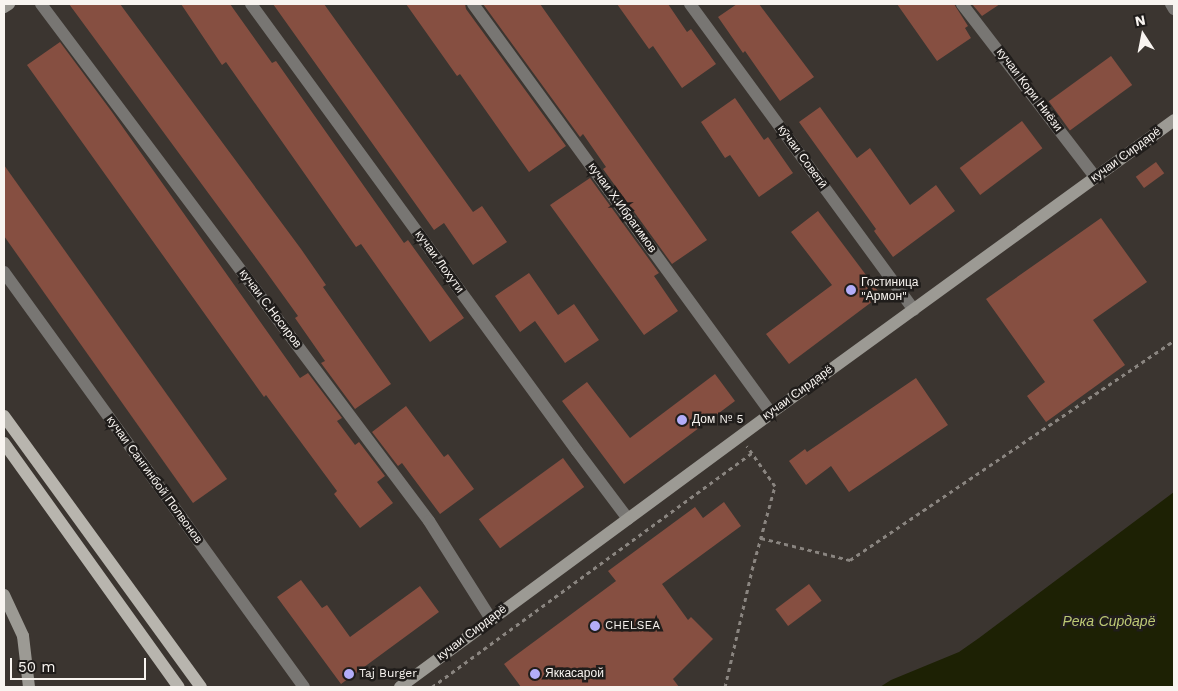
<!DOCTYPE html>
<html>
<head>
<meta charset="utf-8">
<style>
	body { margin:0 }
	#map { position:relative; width:1178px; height:691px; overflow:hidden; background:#3b3530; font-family:"Work Sans",sans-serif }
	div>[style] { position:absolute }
	.water>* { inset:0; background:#1d2104 }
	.building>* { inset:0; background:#864f41; transform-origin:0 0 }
	.path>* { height:3px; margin-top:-1.5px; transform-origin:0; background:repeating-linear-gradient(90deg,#8a8580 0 4px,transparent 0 8px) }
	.minor>* { height:12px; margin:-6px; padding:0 6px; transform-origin:6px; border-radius:6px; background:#787673 }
	.tertiary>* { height:12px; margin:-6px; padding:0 6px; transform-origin:6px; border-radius:6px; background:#787673 }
	.secondary>* { height:12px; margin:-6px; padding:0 6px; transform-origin:6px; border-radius:6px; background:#9c9a94 }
	.primary>* { height:12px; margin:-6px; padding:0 6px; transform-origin:6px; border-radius:6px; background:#b8b5ae }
	.dots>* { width:14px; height:14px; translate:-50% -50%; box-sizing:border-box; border:2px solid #201d1b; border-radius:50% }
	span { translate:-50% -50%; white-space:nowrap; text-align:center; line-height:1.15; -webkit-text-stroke:5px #201d1b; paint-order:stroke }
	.street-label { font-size:12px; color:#f8f4f0 }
	.poi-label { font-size:12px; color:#f8f4f0 }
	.left { translate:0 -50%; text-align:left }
	.water-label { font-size:14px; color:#bcc874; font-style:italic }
	.frame { position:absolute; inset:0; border:5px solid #f8f4f0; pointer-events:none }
	.north { position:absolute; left:1118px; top:10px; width:50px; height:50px; -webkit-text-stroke:4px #201d1b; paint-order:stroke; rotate:349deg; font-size:14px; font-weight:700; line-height:20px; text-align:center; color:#f8f4f0 }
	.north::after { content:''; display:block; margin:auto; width:18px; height:22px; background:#f8f4f0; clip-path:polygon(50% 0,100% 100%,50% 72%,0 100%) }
	.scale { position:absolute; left:10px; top:658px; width:136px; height:22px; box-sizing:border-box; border:2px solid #f8f4f0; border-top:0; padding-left:6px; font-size:15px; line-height:18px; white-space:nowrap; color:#f8f4f0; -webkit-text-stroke:4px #201d1b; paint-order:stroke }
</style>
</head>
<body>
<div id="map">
	<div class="water">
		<i style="clip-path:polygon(1174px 492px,1174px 687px,880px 687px,891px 680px,959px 652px,979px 638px)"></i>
	</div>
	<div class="building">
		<i style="clip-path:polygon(69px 4px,120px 4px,301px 249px,326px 285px,323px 287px,391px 384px,355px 409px,321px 363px,325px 361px,295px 318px,298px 316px,262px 266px)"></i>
		<i style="clip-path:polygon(181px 4px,230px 4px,272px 63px,276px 61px,404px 243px,408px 240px,464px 318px,430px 342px,361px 244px,356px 247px,226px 62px,222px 65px)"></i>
		<i style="clip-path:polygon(273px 4px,324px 4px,473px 212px,482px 206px,507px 242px,473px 265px,444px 223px,434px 230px)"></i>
		<i style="clip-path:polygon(406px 4px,465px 4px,466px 9px,566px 146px,529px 172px,460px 74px,457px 76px)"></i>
		<i style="clip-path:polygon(483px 4px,540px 4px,707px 240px,672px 264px,603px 169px,606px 167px,583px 134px,580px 137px)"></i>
		<i style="clip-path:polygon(617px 4px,668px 4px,687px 32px,691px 29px,716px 64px,682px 88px,653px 46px,649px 49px)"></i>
		<i style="clip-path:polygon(737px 4px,759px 4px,814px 77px,780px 101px,745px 51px,743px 53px,718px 17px)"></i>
		<i style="clip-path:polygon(897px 4px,954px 4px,968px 26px,965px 28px,971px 38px,937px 61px)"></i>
		<i style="clip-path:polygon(972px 4px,1000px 4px,982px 16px)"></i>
		<i style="clip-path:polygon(60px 42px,112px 112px,300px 378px,308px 373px,342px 418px,337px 421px,355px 445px,359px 442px,385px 476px,377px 482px,393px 503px,360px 528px,334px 494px,337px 491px,266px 395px,264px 397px,27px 65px)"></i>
		<i style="left:1111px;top:56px;width:36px;height:77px;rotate:54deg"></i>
		<i style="clip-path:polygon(735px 98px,764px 140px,768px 137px,793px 173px,759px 197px,730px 155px,725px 158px,701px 122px)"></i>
		<i style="clip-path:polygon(820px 107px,857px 158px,870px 148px,910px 205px,936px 185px,955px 211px,893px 257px,874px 231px,876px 229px,799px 122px)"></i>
		<i style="left:1022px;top:121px;width:34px;height:78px;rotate:53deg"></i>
		<i style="left:1156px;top:162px;width:14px;height:25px;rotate:54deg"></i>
		<i style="clip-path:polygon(4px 165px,227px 479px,193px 503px,4px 236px)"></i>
		<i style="clip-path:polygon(590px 178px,659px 273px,654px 276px,678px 311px,644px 335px,550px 205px)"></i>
		<i style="clip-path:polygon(818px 211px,881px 295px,789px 364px,766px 334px,832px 285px,791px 232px)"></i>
		<i style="clip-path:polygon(1101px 218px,1147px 282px,1093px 320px,1125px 365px,1046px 422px,1027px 396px,1045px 382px,986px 299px)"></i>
		<i style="clip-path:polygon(529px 273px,558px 315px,574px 304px,599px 340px,565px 363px,535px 321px,520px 332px,495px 296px)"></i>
		<i style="clip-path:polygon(715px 374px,735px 401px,624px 484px,562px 401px,587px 382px,630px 438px)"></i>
		<i style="clip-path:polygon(916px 378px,948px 425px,849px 492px,831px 466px,806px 485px,789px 461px,805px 449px,807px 452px)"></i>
		<i style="clip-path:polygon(406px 406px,444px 457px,448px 454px,474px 489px,440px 514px,402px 463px,398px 466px,372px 432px)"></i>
		<i style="left:563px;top:458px;width:36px;height:104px;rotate:54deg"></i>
		<i style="clip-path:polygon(724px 502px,741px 526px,662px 584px,688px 620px,691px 617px,713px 639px,673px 679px,679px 687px,521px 687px,504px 664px,616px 581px,608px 571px,695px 507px,703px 518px)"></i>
		<i style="clip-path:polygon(301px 580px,322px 608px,327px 605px,350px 637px,420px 586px,439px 612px,341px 684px,277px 597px)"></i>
		<i style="left:809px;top:584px;width:21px;height:42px;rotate:53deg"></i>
	</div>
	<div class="path">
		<i style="left:761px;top:538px;width:92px;rotate:13.9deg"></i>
		<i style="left:850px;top:560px;width:391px;rotate:-34.1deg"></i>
		<i style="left:432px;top:687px;width:396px;rotate:-36.2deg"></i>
		<i style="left:725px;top:687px;width:120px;rotate:-77deg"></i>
		<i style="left:752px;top:570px;width:87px;rotate:-74.7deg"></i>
		<i style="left:775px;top:486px;width:49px;rotate:-125deg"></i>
	</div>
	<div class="minor">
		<i style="left:41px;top:4px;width:646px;rotate:53.11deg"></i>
		<i style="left:429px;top:521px;width:116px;rotate:57.7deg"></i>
		<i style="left:251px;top:4px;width:553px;rotate:53.9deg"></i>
		<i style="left:577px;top:451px;width:85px;rotate:53.1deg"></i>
		<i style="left:473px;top:4px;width:506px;rotate:53.92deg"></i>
		<i style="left:690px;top:4px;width:379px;rotate:53.8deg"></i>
		<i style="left:962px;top:4px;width:218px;rotate:52.4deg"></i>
		<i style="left:1171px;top:4px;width:6px;rotate:59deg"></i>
	</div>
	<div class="tertiary">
		<i style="left:4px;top:272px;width:512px;rotate:54.14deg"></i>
	</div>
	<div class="secondary">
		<i style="left:4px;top:7px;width:6px;rotate:-31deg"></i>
		<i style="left:4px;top:595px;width:45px;rotate:65.1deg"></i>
		<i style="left:23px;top:636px;width:51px;rotate:83.3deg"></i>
		<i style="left:400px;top:687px;width:461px;rotate:-36.4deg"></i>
		<i style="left:771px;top:413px;width:498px;rotate:-36deg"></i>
	</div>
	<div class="primary">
		<i style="left:4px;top:416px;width:335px;rotate:54deg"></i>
		<i style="left:4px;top:443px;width:300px;rotate:54.4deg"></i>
	</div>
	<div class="dots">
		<i style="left:851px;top:290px;background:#b3adf9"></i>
		<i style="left:682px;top:420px;background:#b3adf9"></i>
		<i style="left:595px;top:626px;background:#b3adf9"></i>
		<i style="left:349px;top:674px;background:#b3adf9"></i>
		<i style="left:535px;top:674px;background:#b3adf9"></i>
	</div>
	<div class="street-label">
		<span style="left:1029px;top:90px;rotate:53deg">кучаи Кори Ниёзи</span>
		<span style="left:1126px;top:155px;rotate:-36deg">кучаи Сирдарё</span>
		<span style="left:802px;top:157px;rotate:54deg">кӯчаи Советӣ</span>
		<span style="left:622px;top:208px;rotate:54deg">кучаи Х.Ибрагимов</span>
		<span style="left:439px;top:262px;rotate:54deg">кучаи Лохути</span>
		<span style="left:270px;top:309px;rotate:53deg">кучаи С.Носиров</span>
		<span style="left:798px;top:393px;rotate:-36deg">кучаи Сирдарё</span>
		<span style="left:154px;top:480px;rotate:54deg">кучаи Сангинбой Полвонов</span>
		<span style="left:472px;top:633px;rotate:-37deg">кучаи Сирдарё</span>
	</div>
	<div class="poi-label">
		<span class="left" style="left:861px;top:290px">Гостиница<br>"Армон"</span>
		<span class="left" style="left:692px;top:420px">Дом № 5</span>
		<span class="left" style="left:605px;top:626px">CHELSEA</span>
		<span class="left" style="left:359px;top:674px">Taj Burger</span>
		<span class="left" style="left:545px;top:674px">Яккасарой</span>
	</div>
	<div class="water-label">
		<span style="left:1109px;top:621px">Река Сирдарё</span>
	</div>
	<div class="frame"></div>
	<div class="north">N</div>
	<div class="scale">50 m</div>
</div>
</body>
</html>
